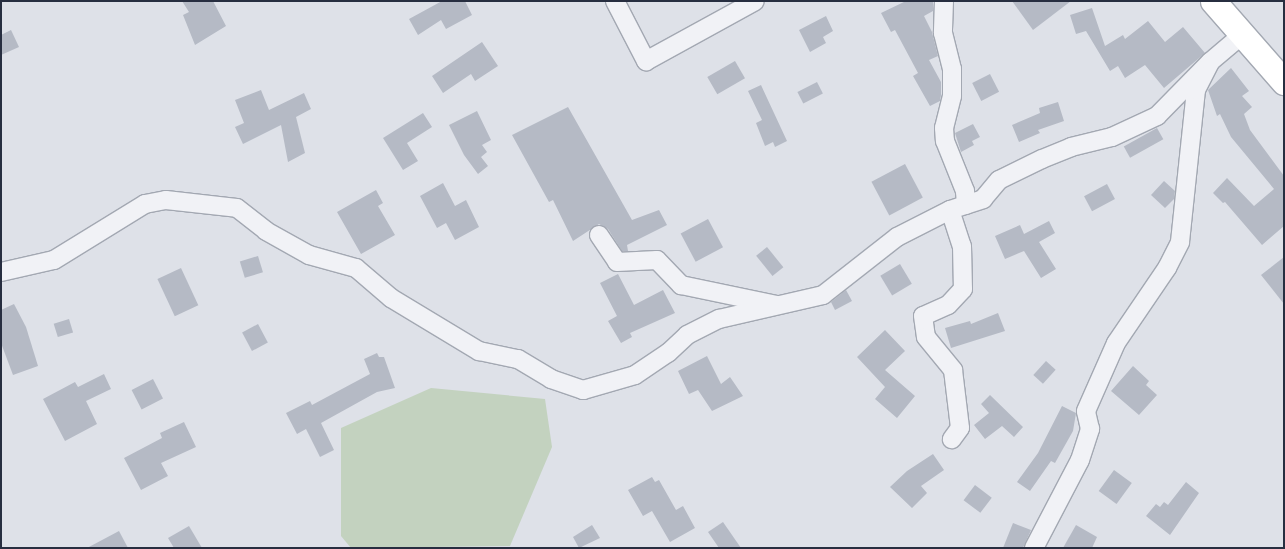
<!DOCTYPE html>
<html>
<head>
<meta charset="utf-8">
<style>
	body { margin:0 }
	#map { position:relative; width:1285px; height:549px; overflow:hidden; background:#dee1e8; font-family:Commissioner,sans-serif }
	div>[style] { position:absolute }
	.green>* { inset:0; background:#c3d2bf }
	.building>* { inset:0; background:#b5bac5; transform-origin:0 0 }
	.roads { filter:drop-shadow(1px 0 #a3a8b2) drop-shadow(-1px 0 #a3a8b2) drop-shadow(0 1px #a3a8b2) drop-shadow(0 -1px #a3a8b2) }
	.street>* { height:18px; margin:-9px; padding:0 9px; transform-origin:9px; border-radius:9px; background:#f1f2f6 }
	.secondary>* { height:25px; margin:-12.5px; padding:0 12.5px; transform-origin:12.5px; border-radius:12.5px; background:#fff }
	span { translate:-50% -50%; white-space:nowrap; text-align:center; line-height:1.15; -webkit-text-stroke:5px #edf0f6; paint-order:stroke }
	.frame { position:absolute; inset:0; border:2px solid #272e40; pointer-events:none }
</style>
</head>
<body>
<div id="map">
	<div class="green">
		<i style="clip-path:polygon(431px 388px,545px 399px,552px 447px,510px 546px,351px 548px,341px 536px,341px 428px)"></i>
	</div>
	<div class="building">
		<i style="clip-path:polygon(182px 1px,213px 1px,226px 26px,195px 45px,183px 15px,189px 12px)"></i>
		<i style="clip-path:polygon(442px 1px,465px 1px,472px 15px,446px 29px,441px 20px,418px 35px,409px 19px)"></i>
		<i style="clip-path:polygon(906px 1px,933px 1px,933px 11px,924px 16px,932px 32px,938px 56px,929px 60px,941px 82px,941px 95px,940px 101px,930px 106px,913px 76px,918px 73px,895px 30px,891px 32px,881px 13px)"></i>
		<i style="clip-path:polygon(1012px 1px,1071px 1px,1033px 30px)"></i>
		<i style="clip-path:polygon(1092px 8px,1105px 46px,1123px 35px,1125px 39px,1148px 21px,1165px 42px,1183px 27px,1205px 53px,1164px 88px,1145px 65px,1125px 78px,1118px 66px,1110px 71px,1086px 31px,1076px 34px,1070px 15px)"></i>
		<i style="clip-path:polygon(826px 16px,833px 31px,823px 37px,826px 43px,810px 52px,799px 30px)"></i>
		<i style="clip-path:polygon(11px 30px,19px 47px,1px 55px,1px 35px)"></i>
		<i style="clip-path:polygon(482px 42px,498px 66px,475px 81px,471px 74px,443px 93px,432px 76px)"></i>
		<i style="left:735px;top:61px;width:20px;height:32px;rotate:60deg"></i>
		<i style="clip-path:polygon(1231px 68px,1249px 91px,1242px 96px,1252px 107px,1244px 114px,1250px 130px,1284px 176px,1284px 226px,1262px 245px,1225px 202px,1223px 203px,1213px 193px,1227px 178px,1254px 206px,1274px 189px,1231px 137px,1220px 114px,1217px 116px,1208px 90px)"></i>
		<i style="left:990px;top:74px;width:20px;height:20px;rotate:63deg"></i>
		<i style="left:817px;top:82px;width:13px;height:22px;rotate:63deg"></i>
		<i style="clip-path:polygon(761px 85px,787px 141px,775px 147px,773px 142px,765px 146px,756px 123px,762px 120px,748px 91px)"></i>
		<i style="clip-path:polygon(261px 90px,269px 110px,304px 93px,311px 109px,296px 117px,305px 153px,288px 162px,281px 125px,243px 144px,235px 127px,244px 123px,235px 100px)"></i>
		<i style="clip-path:polygon(1058px 102px,1064px 121px,1038px 130px,1040px 133px,1019px 142px,1012px 125px,1040px 113px,1039px 108px)"></i>
		<i style="clip-path:polygon(568px 107px,632px 220px,659px 210px,667px 225px,627px 245px,628px 251px,622px 251px,608px 229px,599px 224px,573px 241px,553px 200px,549px 202px,512px 135px)"></i>
		<i style="clip-path:polygon(477px 111px,491px 140px,482px 145px,487px 152px,481px 157px,488px 166px,478px 174px,464px 155px,449px 125px)"></i>
		<i style="clip-path:polygon(423px 113px,432px 127px,407px 143px,418px 161px,403px 170px,383px 138px)"></i>
		<i style="clip-path:polygon(973px 124px,980px 137px,972px 141px,974px 145px,961px 152px,955px 133px)"></i>
		<i style="left:1157px;top:128px;width:13px;height:38px;rotate:61deg"></i>
		<i style="left:905px;top:164px;width:38px;height:38px;rotate:62deg"></i>
		<i style="clip-path:polygon(1164px 181px,1175px 191px,1174px 199px,1165px 208px,1151px 195px)"></i>
		<i style="clip-path:polygon(443px 183px,455px 206px,466px 200px,479px 227px,455px 240px,446px 223px,437px 228px,420px 196px)"></i>
		<i style="left:1107px;top:184px;width:17px;height:26px;rotate:62deg"></i>
		<i style="clip-path:polygon(376px 190px,383px 203px,378px 206px,395px 235px,361px 254px,337px 212px)"></i>
		<i style="left:708px;top:219px;width:32px;height:31px;rotate:62deg"></i>
		<i style="clip-path:polygon(1049px 221px,1055px 233px,1039px 242px,1056px 269px,1041px 278px,1024px 251px,1005px 259px,995px 236px,1020px 225px,1024px 234px)"></i>
		<i style="left:767px;top:247px;width:26px;height:14px;rotate:51deg"></i>
		<i style="left:258px;top:256px;width:17px;height:19px;rotate:73deg"></i>
		<i style="clip-path:polygon(1284px 257px,1284px 304px,1261px 275px)"></i>
		<i style="left:900px;top:264px;width:23px;height:23px;rotate:59deg"></i>
		<i style="left:181px;top:268px;width:41px;height:26px;rotate:65deg"></i>
		<i style="clip-path:polygon(618px 274px,634px 305px,663px 290px,675px 313px,630px 333px,632px 337px,621px 343px,608px 321px,617px 316px,600px 283px)"></i>
		<i style="clip-path:polygon(846px 290px,852px 301px,835px 310px,831px 302px)"></i>
		<i style="clip-path:polygon(14px 304px,26px 327px,38px 366px,13px 375px,1px 343px,1px 310px)"></i>
		<i style="clip-path:polygon(998px 313px,1005px 331px,951px 348px,945px 328px,970px 321px,971px 324px)"></i>
		<i style="left:69px;top:319px;width:14px;height:16px;rotate:73deg"></i>
		<i style="left:258px;top:324px;width:21px;height:18px;rotate:62deg"></i>
		<i style="clip-path:polygon(885px 330px,905px 351px,885px 370px,915px 396px,897px 418px,875px 399px,885px 387px,857px 357px)"></i>
		<i style="clip-path:polygon(377px 353px,379px 357px,384px 357px,395px 388px,377px 392px,321px 423px,334px 450px,320px 457px,306px 429px,297px 434px,286px 413px,310px 401px,312px 405px,370px 374px,364px 359px)"></i>
		<i style="clip-path:polygon(707px 356px,721px 384px,730px 377px,743px 396px,712px 411px,698px 390px,689px 394px,678px 371px)"></i>
		<i style="left:1046px;top:361px;width:13px;height:19px;rotate:42deg"></i>
		<i style="clip-path:polygon(1133px 366px,1149px 381px,1146px 385px,1157px 395px,1139px 415px,1111px 391px)"></i>
		<i style="clip-path:polygon(104px 374px,111px 389px,86px 401px,97px 424px,65px 441px,43px 399px,75px 382px,78px 387px)"></i>
		<i style="left:153px;top:379px;width:22px;height:24px;rotate:63deg"></i>
		<i style="clip-path:polygon(990px 395px,1023px 427px,1014px 437px,1002px 426px,985px 439px,974px 425px,989px 413px,981px 404px)"></i>
		<i style="clip-path:polygon(1062px 406px,1076px 413px,1073px 431px,1055px 463px,1051px 461px,1030px 491px,1017px 482px,1038px 453px)"></i>
		<i style="clip-path:polygon(184px 422px,196px 447px,161px 463px,168px 476px,141px 490px,124px 458px,162px 438px,160px 433px)"></i>
		<i style="clip-path:polygon(933px 454px,944px 470px,921px 486px,927px 493px,912px 508px,890px 487px,907px 471px)"></i>
		<i style="left:1114px;top:470px;width:22px;height:26px;rotate:36deg"></i>
		<i style="clip-path:polygon(652px 477px,655px 482px,659px 480px,676px 510px,683px 506px,695px 528px,670px 542px,652px 511px,643px 516px,628px 490px)"></i>
		<i style="clip-path:polygon(1186px 482px,1199px 493px,1170px 535px,1146px 516px,1156px 504px,1160px 507px,1164px 502px,1168px 505px)"></i>
		<i style="left:975px;top:485px;width:21px;height:19px;rotate:37deg"></i>
		<i style="clip-path:polygon(723px 522px,741px 548px,719px 548px,708px 532px)"></i>
		<i style="clip-path:polygon(1013px 523px,1031px 530px,1023px 548px,1003px 548px)"></i>
		<i style="clip-path:polygon(592px 525px,600px 538px,579px 548px,573px 537px)"></i>
		<i style="clip-path:polygon(1076px 525px,1097px 537px,1092px 548px,1063px 548px)"></i>
		<i style="clip-path:polygon(189px 526px,202px 548px,174px 548px,168px 538px)"></i>
		<i style="clip-path:polygon(119px 531px,128px 548px,87px 548px)"></i>
	</div>
	<div class="roads">
		<div class="street">
			<i style="left:615px;top:1px;width:68px;rotate:62.7deg"></i>
			<i style="left:646px;top:61px;width:124px;rotate:-28.8deg"></i>
			<i style="left:944px;top:1px;width:32px;rotate:92deg"></i>
			<i style="left:943px;top:33px;width:37px;rotate:76deg"></i>
			<i style="left:952px;top:69px;width:27px;rotate:90deg"></i>
			<i style="left:952px;top:96px;width:33px;rotate:104deg"></i>
			<i style="left:944px;top:128px;width:13px;rotate:86deg"></i>
			<i style="left:945px;top:141px;width:54px;rotate:68.2deg"></i>
			<i style="left:965px;top:191px;width:14px;rotate:86deg"></i>
			<i style="left:950px;top:210px;width:38px;rotate:72deg"></i>
			<i style="left:962px;top:246px;width:43px;rotate:88.7deg"></i>
			<i style="left:963px;top:289px;width:22px;rotate:133deg"></i>
			<i style="left:948px;top:305px;width:27px;rotate:156deg"></i>
			<i style="left:923px;top:316px;width:21px;rotate:82deg"></i>
			<i style="left:926px;top:337px;width:43px;rotate:50.7deg"></i>
			<i style="left:953px;top:370px;width:58px;rotate:83.1deg"></i>
			<i style="left:960px;top:428px;width:14px;rotate:126deg"></i>
			<i style="left:599px;top:235px;width:32px;rotate:56deg"></i>
			<i style="left:617px;top:262px;width:40px;rotate:-2.9deg"></i>
			<i style="left:657px;top:260px;width:35px;rotate:46deg"></i>
			<i style="left:681px;top:285px;width:98px;rotate:11.8deg"></i>
			<i style="left:1px;top:272px;width:54px;rotate:-12.8deg"></i>
			<i style="left:54px;top:260px;width:107px;rotate:-31.6deg"></i>
			<i style="left:145px;top:204px;width:21px;rotate:-11deg"></i>
			<i style="left:166px;top:200px;width:71px;rotate:6.4deg"></i>
			<i style="left:237px;top:208px;width:37px;rotate:38deg"></i>
			<i style="left:266px;top:231px;width:49px;rotate:29.2deg"></i>
			<i style="left:309px;top:255px;width:49px;rotate:15.5deg"></i>
			<i style="left:356px;top:268px;width:46px;rotate:40.6deg"></i>
			<i style="left:391px;top:298px;width:103px;rotate:31.1deg"></i>
			<i style="left:479px;top:351px;width:40px;rotate:12deg"></i>
			<i style="left:518px;top:359px;width:39px;rotate:31deg"></i>
			<i style="left:551px;top:379px;width:34px;rotate:19deg"></i>
			<i style="left:583px;top:390px;width:54px;rotate:-16.1deg"></i>
			<i style="left:635px;top:375px;width:40px;rotate:-34deg"></i>
			<i style="left:668px;top:353px;width:26px;rotate:-43deg"></i>
			<i style="left:687px;top:335px;width:36px;rotate:-27deg"></i>
			<i style="left:719px;top:319px;width:107px;rotate:-13deg"></i>
			<i style="left:823px;top:295px;width:94px;rotate:-38.1deg"></i>
			<i style="left:897px;top:237px;width:59px;rotate:-27deg"></i>
			<i style="left:950px;top:210px;width:35px;rotate:-18deg"></i>
			<i style="left:983px;top:199px;width:25px;rotate:-50deg"></i>
			<i style="left:999px;top:180px;width:48px;rotate:-26deg"></i>
			<i style="left:1042px;top:159px;width:31px;rotate:-22deg"></i>
			<i style="left:1071px;top:147px;width:42px;rotate:-13.7deg"></i>
			<i style="left:1112px;top:137px;width:50px;rotate:-25deg"></i>
			<i style="left:1157px;top:116px;width:76px;rotate:-45.5deg"></i>
			<i style="left:1034px;top:548px;width:99px;rotate:-62.4deg"></i>
			<i style="left:1080px;top:460px;width:33px;rotate:-72deg"></i>
			<i style="left:1090px;top:429px;width:18px;rotate:-103deg"></i>
			<i style="left:1086px;top:411px;width:74px;rotate:-66.2deg"></i>
			<i style="left:1116px;top:343px;width:91px;rotate:-55.8deg"></i>
			<i style="left:1167px;top:268px;width:29px;rotate:-63deg"></i>
			<i style="left:1180px;top:242px;width:153px;rotate:-84deg"></i>
			<i style="left:1196px;top:90px;width:31px;rotate:-63deg"></i>
			<i style="left:1210px;top:62px;width:42px;rotate:-40.2deg"></i>
		</div>
		<div class="secondary">
			<i style="left:1213px;top:1px;width:108px;rotate:48.8deg"></i>
		</div>
	</div>
	<div class="frame"></div>
</div>
</body>
</html>
